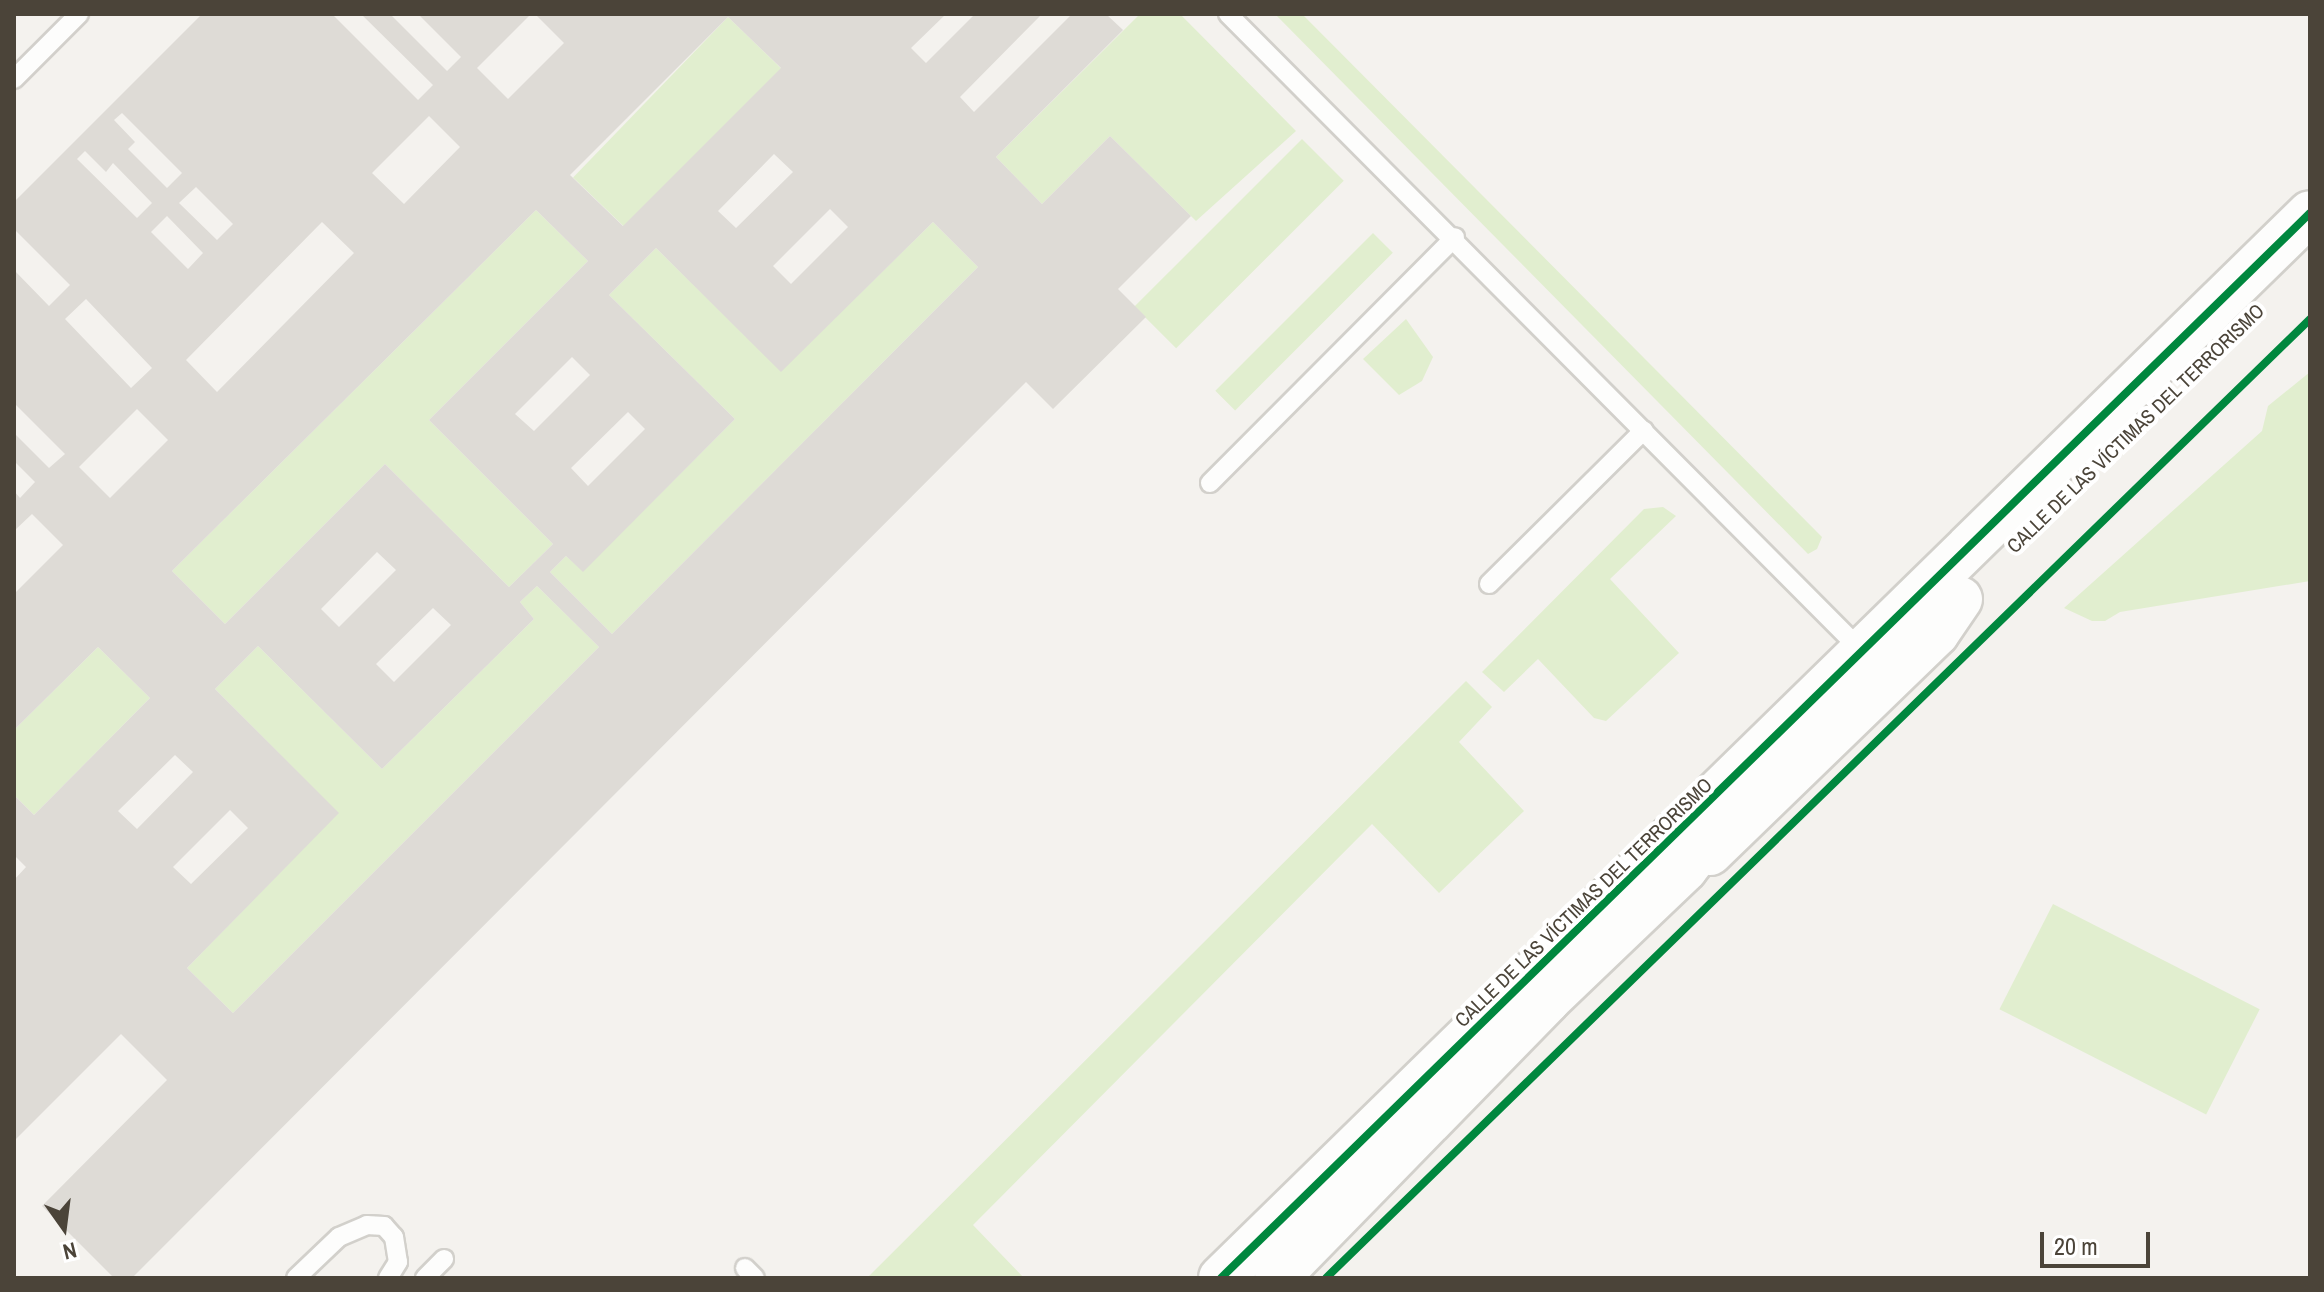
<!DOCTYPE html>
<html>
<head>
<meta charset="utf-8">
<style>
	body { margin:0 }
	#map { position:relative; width:2324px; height:1292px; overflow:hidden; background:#f4f2ee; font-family:"Archivo Narrow",sans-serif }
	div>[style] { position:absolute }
	.green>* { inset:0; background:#e1eecf; transform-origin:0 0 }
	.building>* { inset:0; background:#dedbd6 }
	.roads { filter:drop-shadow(2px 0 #d2d0cb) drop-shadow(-2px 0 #d2d0cb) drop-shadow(0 2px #d2d0cb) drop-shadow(0 -2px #d2d0cb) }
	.service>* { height:18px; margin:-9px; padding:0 9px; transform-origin:9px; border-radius:9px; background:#fdfdfc }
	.tertiary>* { height:44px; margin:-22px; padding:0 22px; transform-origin:22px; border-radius:22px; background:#fdfdfc }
	.cycleway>* { height:8px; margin:-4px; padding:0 4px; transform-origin:4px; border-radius:4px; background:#00873e }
	span { translate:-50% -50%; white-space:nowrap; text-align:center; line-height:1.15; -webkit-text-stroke:8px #fff; paint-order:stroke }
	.street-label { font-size:20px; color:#4b4439 }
	.frame { position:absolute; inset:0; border:16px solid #4b4439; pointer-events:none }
	.north { position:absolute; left:24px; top:1188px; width:80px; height:80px; -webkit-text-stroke:6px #fff; paint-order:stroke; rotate:166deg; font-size:22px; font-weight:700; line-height:32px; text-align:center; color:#4b4439 }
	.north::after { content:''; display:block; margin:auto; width:28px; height:36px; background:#4b4439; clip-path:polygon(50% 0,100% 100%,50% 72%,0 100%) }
	.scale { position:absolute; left:2040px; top:1232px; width:110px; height:36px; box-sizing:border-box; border:4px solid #4b4439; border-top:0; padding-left:10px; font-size:24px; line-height:28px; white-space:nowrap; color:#4b4439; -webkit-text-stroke:6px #fff; paint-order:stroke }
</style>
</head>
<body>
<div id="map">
	<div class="green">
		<i style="clip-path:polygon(1140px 14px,1180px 14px,1296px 131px,1196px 221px,1110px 136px,1042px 204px,996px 157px)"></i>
		<i style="clip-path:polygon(1275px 14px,1302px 14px,1822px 537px,1817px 549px,1808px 554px)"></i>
		<i style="left:728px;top:17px;width:74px;height:223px;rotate:44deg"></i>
		<i style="left:1302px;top:139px;width:59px;height:237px;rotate:45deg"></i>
		<i style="clip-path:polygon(536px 210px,588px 261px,429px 420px,553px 544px,509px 587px,385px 464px,225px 624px,172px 571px)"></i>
		<i style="clip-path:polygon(933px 222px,978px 267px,612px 634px,550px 572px,566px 556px,583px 571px,735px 419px,609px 295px,656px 248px,781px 371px)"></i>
		<i style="left:1373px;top:233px;width:28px;height:223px;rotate:45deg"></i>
		<i style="clip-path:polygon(1406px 319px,1433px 357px,1422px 381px,1399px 395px,1363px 359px)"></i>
		<i style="clip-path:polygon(2310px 372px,2310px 581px,2120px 612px,2105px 621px,2092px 621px,2064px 608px,2262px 431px,2268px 406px)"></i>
		<i style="clip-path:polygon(1663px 507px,1676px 516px,1610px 579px,1679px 653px,1606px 721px,1594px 718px,1538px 659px,1504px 692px,1482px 672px,1644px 509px)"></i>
		<i style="clip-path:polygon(537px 586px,599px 647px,233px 1013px,187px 968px,338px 813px,215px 689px,258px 646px,382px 769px,534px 619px,520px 602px)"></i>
		<i style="clip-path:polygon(98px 647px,150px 698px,34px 815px,14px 795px,14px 730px)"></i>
		<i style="clip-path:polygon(1466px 681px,1492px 707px,1459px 742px,1524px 811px,1439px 893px,1372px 824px,973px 1225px,1024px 1278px,867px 1278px)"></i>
		<i style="left:2053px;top:904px;width:232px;height:118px;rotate:27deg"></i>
	</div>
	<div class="building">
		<i style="clip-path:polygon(evenodd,202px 14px,332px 14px,418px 100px,433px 85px,361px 14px,390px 14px,447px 71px,461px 57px,418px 14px,531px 14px,477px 68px,508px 99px,564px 43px,535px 14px,946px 14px,911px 48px,926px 63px,975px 14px,1042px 14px,960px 97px,974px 112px,1072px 14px,1106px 14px,1123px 30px,996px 157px,1042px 204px,1110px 136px,1191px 216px,1118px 289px,1146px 317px,1053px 409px,1026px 382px,132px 1278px,114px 1278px,42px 1206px,167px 1080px,121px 1034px,14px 1141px,14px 880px,26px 867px,14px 855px,14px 795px,34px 815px,150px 698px,98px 647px,14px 730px,14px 594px,63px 545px,32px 514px,14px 531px,14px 491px,20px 498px,35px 482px,14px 461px,14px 433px,49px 468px,65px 454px,14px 403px,14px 270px,49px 306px,70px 285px,14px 229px,14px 202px,202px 14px,728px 17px,781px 68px,623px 226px,570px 175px,728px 17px,202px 14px,122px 113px,182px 173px,167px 188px,128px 149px,135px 142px,114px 120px,122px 113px,202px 14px,429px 116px,460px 147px,404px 204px,372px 173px,429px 116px,202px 14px,85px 151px,106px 172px,113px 163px,152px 203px,137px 218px,77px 159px,85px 151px,202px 14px,774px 154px,793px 172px,736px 228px,718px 211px,774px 154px,202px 14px,196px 187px,233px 224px,217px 240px,179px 203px,196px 187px,202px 14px,830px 209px,848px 227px,791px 284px,773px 266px,830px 209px,202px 14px,536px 210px,588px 261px,429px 420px,553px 544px,509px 587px,385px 464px,225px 624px,172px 571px,536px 210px,202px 14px,167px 216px,203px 253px,188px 269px,151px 232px,167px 216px,202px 14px,322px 222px,354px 253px,217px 392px,186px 360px,322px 222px,202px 14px,933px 222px,978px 267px,612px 634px,550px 572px,566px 556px,583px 572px,735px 419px,609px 295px,656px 248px,781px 372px,933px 222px,202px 14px,86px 299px,152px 368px,131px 388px,65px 319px,86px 299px,202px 14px,572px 357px,590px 375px,534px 431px,515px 414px,572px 357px,202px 14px,137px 409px,168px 440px,110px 498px,79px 467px,137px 409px,202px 14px,628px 412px,645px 429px,588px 486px,571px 468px,628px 412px,202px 14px,377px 552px,396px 570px,339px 627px,321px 609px,377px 552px,202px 14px,537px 586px,599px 647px,233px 1013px,187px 968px,339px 813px,215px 689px,258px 646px,382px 769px,534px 619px,520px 602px,537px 586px,202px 14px,433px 608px,451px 625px,394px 682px,376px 664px,433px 608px,202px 14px,175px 755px,193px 772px,137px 829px,118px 811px,175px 755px,202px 14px,230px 810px,248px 828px,191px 884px,173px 867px,230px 810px)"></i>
	</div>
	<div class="roads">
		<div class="service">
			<i style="left:1228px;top:14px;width:899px;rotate:45.14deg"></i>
			<i style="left:14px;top:79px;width:92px;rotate:-45deg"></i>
			<i style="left:1210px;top:483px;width:347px;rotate:-45.1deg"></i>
			<i style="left:1489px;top:584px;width:218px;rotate:-44.8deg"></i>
			<i style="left:745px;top:1268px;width:14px;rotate:45deg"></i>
			<i style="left:296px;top:1278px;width:59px;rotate:-43.6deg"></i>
			<i style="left:339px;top:1237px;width:30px;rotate:-23deg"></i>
			<i style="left:367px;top:1225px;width:17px;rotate:3deg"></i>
			<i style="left:384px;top:1226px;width:15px;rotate:48deg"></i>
			<i style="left:394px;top:1237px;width:25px;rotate:81deg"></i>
			<i style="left:398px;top:1262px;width:19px;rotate:122deg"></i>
			<i style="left:425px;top:1278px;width:27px;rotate:-45deg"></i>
		</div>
		<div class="tertiary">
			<i style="left:1710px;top:853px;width:316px;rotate:-44.1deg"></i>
			<i style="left:1937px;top:633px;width:41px;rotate:-55.9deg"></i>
			<i style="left:1221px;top:1278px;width:1523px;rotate:-44.36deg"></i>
			<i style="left:1277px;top:1278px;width:388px;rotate:-45.7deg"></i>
			<i style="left:1548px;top:1000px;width:190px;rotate:-43.7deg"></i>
			<i style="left:1685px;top:869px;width:63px;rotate:-52deg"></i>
		</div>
	</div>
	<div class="cycleway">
		<i style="left:1221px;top:1278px;width:1523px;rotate:-44.36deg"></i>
		<i style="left:1326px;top:1278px;width:1374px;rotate:-44.26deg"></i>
	</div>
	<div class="street-label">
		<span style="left:2135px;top:428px;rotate:-44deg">CALLE DE LAS VÍCTIMAS DEL TERRORISMO</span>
		<span style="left:1583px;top:902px;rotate:-44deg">CALLE DE LAS VÍCTIMAS DEL TERRORISMO</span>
	</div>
	<div class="frame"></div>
	<div class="north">N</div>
	<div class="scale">20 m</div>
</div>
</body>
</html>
